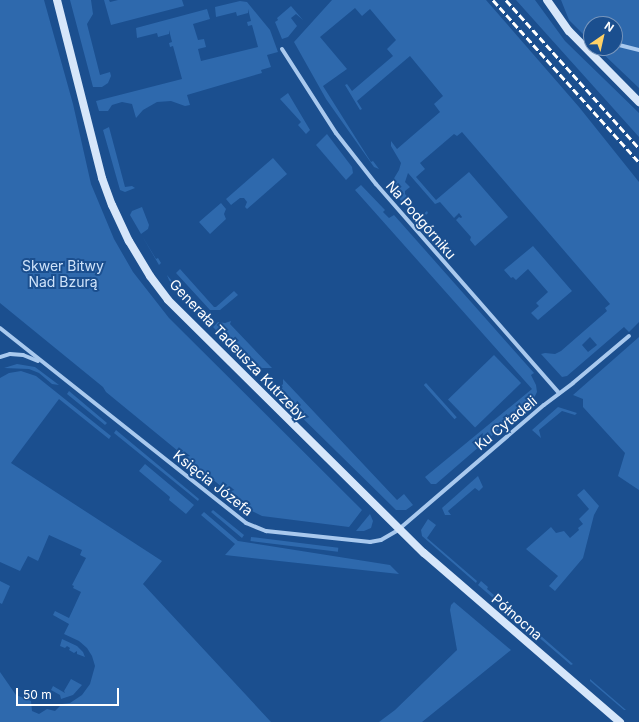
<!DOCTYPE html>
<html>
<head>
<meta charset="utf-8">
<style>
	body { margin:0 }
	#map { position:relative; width:639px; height:722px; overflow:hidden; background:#1b4f8f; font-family:Inter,sans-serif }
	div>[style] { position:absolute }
	.green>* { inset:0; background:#2e69ad; transform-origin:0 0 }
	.street>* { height:4px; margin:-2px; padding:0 2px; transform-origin:2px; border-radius:2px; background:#a9c9ee }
	.secondary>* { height:8px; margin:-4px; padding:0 4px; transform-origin:4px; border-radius:4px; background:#d6e6fa }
	.rail>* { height:3px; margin-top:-1.5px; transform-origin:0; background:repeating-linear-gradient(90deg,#fff 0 7px,transparent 0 10px) }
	span { translate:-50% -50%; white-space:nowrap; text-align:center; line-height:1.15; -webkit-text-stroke:4px #1b4f8f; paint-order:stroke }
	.street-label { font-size:14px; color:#fff }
	.park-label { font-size:14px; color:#cfe3fa }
	.north { position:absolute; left:583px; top:16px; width:40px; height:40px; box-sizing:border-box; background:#1b4f8f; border:1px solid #7695bc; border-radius:50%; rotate:34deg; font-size:11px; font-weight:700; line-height:16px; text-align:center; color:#fff }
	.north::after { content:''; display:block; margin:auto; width:14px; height:18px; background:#ffd166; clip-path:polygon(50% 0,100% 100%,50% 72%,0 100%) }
	.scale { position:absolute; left:16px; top:688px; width:103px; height:18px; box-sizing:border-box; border:2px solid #fff; border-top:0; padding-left:5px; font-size:12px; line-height:14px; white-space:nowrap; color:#fff; -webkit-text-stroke:3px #1b4f8f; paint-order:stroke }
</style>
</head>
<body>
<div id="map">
	<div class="green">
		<i style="clip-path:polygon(0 0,44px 0,73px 104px,91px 184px,114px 239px,133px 272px,169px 318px,362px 510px,349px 527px,262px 516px,250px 510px,106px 392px,103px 387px,0 303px)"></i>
		<i style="clip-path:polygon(70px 0,91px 0,93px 14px,87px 24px,100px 75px,110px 72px,111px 76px,108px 83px,102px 87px,93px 87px)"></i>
		<i style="clip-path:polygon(104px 0,109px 0,110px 2px,118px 0,182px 0,184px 6px,111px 25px)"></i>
		<i style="clip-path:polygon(evenodd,332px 0,486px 0,579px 107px,639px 182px,639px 322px,629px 332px,624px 327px,567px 376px,562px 377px,541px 354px,545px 353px,555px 354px,561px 351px,607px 311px,605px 308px,610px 304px,462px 132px,457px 136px,454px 134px,420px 163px,425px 169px,416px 177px,436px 200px,469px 172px,508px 217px,475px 246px,470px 240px,471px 237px,456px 220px,459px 217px,461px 218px,462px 217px,459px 213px,454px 218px,440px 202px,435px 204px,408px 173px,405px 182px,410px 187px,405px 191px,405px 194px,411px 201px,407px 204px,419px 218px,427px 211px,428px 213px,424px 217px,419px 219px,413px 214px,394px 193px,390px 185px,399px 170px,401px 163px,391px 146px,391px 141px,397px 149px,440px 112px,434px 104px,443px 96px,410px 56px,357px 101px,362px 109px,360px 110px,345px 85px,347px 84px,352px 91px,393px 56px,387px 49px,396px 40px,370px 9px,362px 16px,355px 8px,320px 37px,347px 69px,323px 86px,371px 162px,373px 161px,379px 169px,374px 167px,326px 99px,294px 42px,332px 0,590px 337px,597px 345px,588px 352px,582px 345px,590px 337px)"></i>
		<i style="clip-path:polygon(516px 0,535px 0,565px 41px,639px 113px,639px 137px)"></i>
		<i style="clip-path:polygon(561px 0,639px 0,639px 88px,597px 48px,615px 48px,615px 24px,591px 24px,591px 42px,569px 20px)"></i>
		<i style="clip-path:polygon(240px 1px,247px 2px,270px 30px,278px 52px,267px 55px,271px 67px,261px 70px,262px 73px,187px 95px,190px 105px,185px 106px,171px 101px,157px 102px,143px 110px,136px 118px,132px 104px,122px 102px,112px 105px,108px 111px,99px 111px,96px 101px,182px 79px,173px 46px,170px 47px,169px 43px,172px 42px,169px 30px,169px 34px,158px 37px,157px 33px,137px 38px,136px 28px,207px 9px,210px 19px,193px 24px,198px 40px,204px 39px,206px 47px,198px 49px,201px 61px,258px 47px,252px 25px,248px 26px,247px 22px,251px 21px,248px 9px,248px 13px,237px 16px,236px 12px,216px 17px,215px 7px)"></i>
		<i style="clip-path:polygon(291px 6px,303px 20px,296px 14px,291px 18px,297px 26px,288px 37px,282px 39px,275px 22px,278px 20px,277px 18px)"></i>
		<i style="clip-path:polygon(288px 93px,310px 130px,306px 134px,298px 125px,301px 122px,280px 99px)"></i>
		<i style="clip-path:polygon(109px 127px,125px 187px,132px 186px,135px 188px,125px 192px,120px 190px,103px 130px)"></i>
		<i style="clip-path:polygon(327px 134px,352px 167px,353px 173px,346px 180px,316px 145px)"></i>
		<i style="clip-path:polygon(273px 158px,287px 174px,247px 209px,245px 207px,247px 202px,244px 198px,240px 198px,231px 205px,226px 199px)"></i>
		<i style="clip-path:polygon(361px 185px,385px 210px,383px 212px,389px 218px,394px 215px,534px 373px,531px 375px,536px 385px,537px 392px,533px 400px,436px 484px,431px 484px,425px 477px,532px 389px,355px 190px)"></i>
		<i style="clip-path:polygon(221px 203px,226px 209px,224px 214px,226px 219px,210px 234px,199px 222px)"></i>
		<i style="clip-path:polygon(142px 207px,149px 225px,148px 229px,141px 234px,156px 259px,158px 258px,161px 263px,159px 265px,130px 215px,132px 211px)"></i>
		<i style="clip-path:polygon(533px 246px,572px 291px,538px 320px,531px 313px,539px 306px,536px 303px,548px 292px,528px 269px,516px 280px,513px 277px,511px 278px,504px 270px)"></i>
		<i style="clip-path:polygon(180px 269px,214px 307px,216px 307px,234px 291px,238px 295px,220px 310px,210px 310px,176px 273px)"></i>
		<i style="clip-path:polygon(167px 275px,186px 298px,204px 316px,203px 317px,185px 300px,169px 280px)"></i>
		<i style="clip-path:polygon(231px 321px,230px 324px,272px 368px,253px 368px,213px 327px,218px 322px,225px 323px)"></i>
		<i style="clip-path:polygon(639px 337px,639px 490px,618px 476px,625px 453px,583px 407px,583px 399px,573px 395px)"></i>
		<i style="left:494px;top:355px;width:39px;height:64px;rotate:46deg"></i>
		<i style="clip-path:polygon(17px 364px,35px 367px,59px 385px,52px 384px,39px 373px,29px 369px,4px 368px)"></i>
		<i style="clip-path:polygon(21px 371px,36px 376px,111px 436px,109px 439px,59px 399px,11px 463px,162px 561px,143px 584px,271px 722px,0 722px,0 672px,16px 695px,31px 701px,32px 711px,39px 714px,47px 709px,55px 711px,62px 704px,70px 703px,82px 695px,90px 684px,95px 666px,92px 656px,87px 648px,79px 641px,64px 634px,69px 624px,53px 615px,55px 611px,69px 618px,81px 592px,73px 588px,74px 586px,72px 585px,86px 558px,80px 555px,82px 550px,49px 535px,38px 561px,28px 556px,20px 571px,0 562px,0 378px,9px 373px)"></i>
		<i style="clip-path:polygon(283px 379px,397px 500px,404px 494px,413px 505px,406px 510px,396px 510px,278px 394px,277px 391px,283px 384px)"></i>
		<i style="left:426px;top:383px;width:46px;height:3px;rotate:48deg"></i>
		<i style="clip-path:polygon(69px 391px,107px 423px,105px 425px,67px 394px)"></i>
		<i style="clip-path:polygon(558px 407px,577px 413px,575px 415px,562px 411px,539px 430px,541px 438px,532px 430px)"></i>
		<i style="clip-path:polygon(116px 430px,199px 499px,198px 501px,114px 433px)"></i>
		<i style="clip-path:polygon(145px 464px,194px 505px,186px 514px,169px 500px,170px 497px,139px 471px)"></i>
		<i style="clip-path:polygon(478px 476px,483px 487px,479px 491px,475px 488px,448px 511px,451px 515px,445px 515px,442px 508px)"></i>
		<i style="clip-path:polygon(584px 489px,599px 506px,594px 515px,583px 558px,555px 591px,549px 586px,558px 576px,526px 549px,551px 527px,556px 533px,564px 531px,570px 538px,579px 530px,578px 528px,583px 524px,579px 519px,589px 509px,577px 495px)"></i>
		<i style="clip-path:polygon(213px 510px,244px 535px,242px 538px,211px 512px)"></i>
		<i style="clip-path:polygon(204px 512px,238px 541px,390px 565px,399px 574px,225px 555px,235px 544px,201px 515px)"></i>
		<i style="clip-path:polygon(370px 514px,373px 521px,371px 528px,364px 531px,356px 531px)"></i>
		<i style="clip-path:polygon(428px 519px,436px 525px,427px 538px,477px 581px,476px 583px,422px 536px,421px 530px)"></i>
		<i style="left:251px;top:537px;width:88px;height:4px;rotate:7deg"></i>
		<i style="clip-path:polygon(0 581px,10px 586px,2px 604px,0 603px)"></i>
		<i style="clip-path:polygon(481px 581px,488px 587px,487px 589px,573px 664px,571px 665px,478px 585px)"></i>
		<i style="clip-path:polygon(454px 602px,511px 650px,422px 722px,379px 722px,395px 710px,457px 650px,450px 610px,451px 605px)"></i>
		<i style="clip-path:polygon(62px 639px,77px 646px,83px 652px,85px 657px,77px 654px,77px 651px,74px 653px,69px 650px,70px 648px,67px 646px,65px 648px,60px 646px)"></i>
		<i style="clip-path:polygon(71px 679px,82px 685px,73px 695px,61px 699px,60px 695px,51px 690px,53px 686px,65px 693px,64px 691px)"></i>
		<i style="clip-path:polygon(590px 679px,626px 710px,624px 710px,590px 681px)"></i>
	</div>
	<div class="street">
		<i style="left:615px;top:44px;width:25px;rotate:14deg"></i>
		<i style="left:282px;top:49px;width:100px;rotate:57.3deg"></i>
		<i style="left:336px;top:133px;width:65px;rotate:51.9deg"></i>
		<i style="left:376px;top:184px;width:278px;rotate:48.8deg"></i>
		<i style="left:0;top:328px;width:314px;rotate:38.4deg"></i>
		<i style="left:246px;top:523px;width:22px;rotate:22deg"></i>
		<i style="left:266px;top:531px;width:105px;rotate:6deg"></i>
		<i style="left:370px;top:542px;width:11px;rotate:-10deg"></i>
		<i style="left:381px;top:540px;width:20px;rotate:-30deg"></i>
		<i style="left:398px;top:530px;width:192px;rotate:-40.6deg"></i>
		<i style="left:544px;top:405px;width:36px;rotate:-37deg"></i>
		<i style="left:573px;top:383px;width:73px;rotate:-40deg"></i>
		<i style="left:0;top:357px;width:10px;rotate:-17deg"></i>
		<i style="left:10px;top:354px;width:13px;rotate:4deg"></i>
		<i style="left:23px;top:355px;width:16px;rotate:22deg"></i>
	</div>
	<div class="secondary">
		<i style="left:57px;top:0;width:184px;rotate:75.8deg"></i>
		<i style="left:102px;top:178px;width:29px;rotate:70deg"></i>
		<i style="left:112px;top:205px;width:40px;rotate:65deg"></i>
		<i style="left:129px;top:241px;width:41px;rotate:59deg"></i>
		<i style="left:150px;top:276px;width:30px;rotate:53deg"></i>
		<i style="left:168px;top:300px;width:360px;rotate:44.7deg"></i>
		<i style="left:424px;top:553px;width:259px;rotate:40.8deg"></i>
		<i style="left:547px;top:0;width:38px;rotate:55deg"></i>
		<i style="left:569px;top:31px;width:100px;rotate:45.4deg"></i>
	</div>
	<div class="rail">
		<i style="left:493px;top:0;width:218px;rotate:48deg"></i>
		<i style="left:506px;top:0;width:199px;rotate:48.1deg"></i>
	</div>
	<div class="street-label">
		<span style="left:421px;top:220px;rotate:49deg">Na Podgórniku</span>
		<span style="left:238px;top:350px;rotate:46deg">Generała Tadeusza Kutrzeby</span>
		<span style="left:506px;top:423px;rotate:-40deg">Ku Cytadeli</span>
		<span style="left:213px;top:483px;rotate:38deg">Księcia Józefa</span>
		<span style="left:517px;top:617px;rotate:41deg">Północna</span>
	</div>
	<div class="park-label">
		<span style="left:63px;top:274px">Skwer Bitwy<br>Nad Bzurą</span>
	</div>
	<div class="north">N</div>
	<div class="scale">50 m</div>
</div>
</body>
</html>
